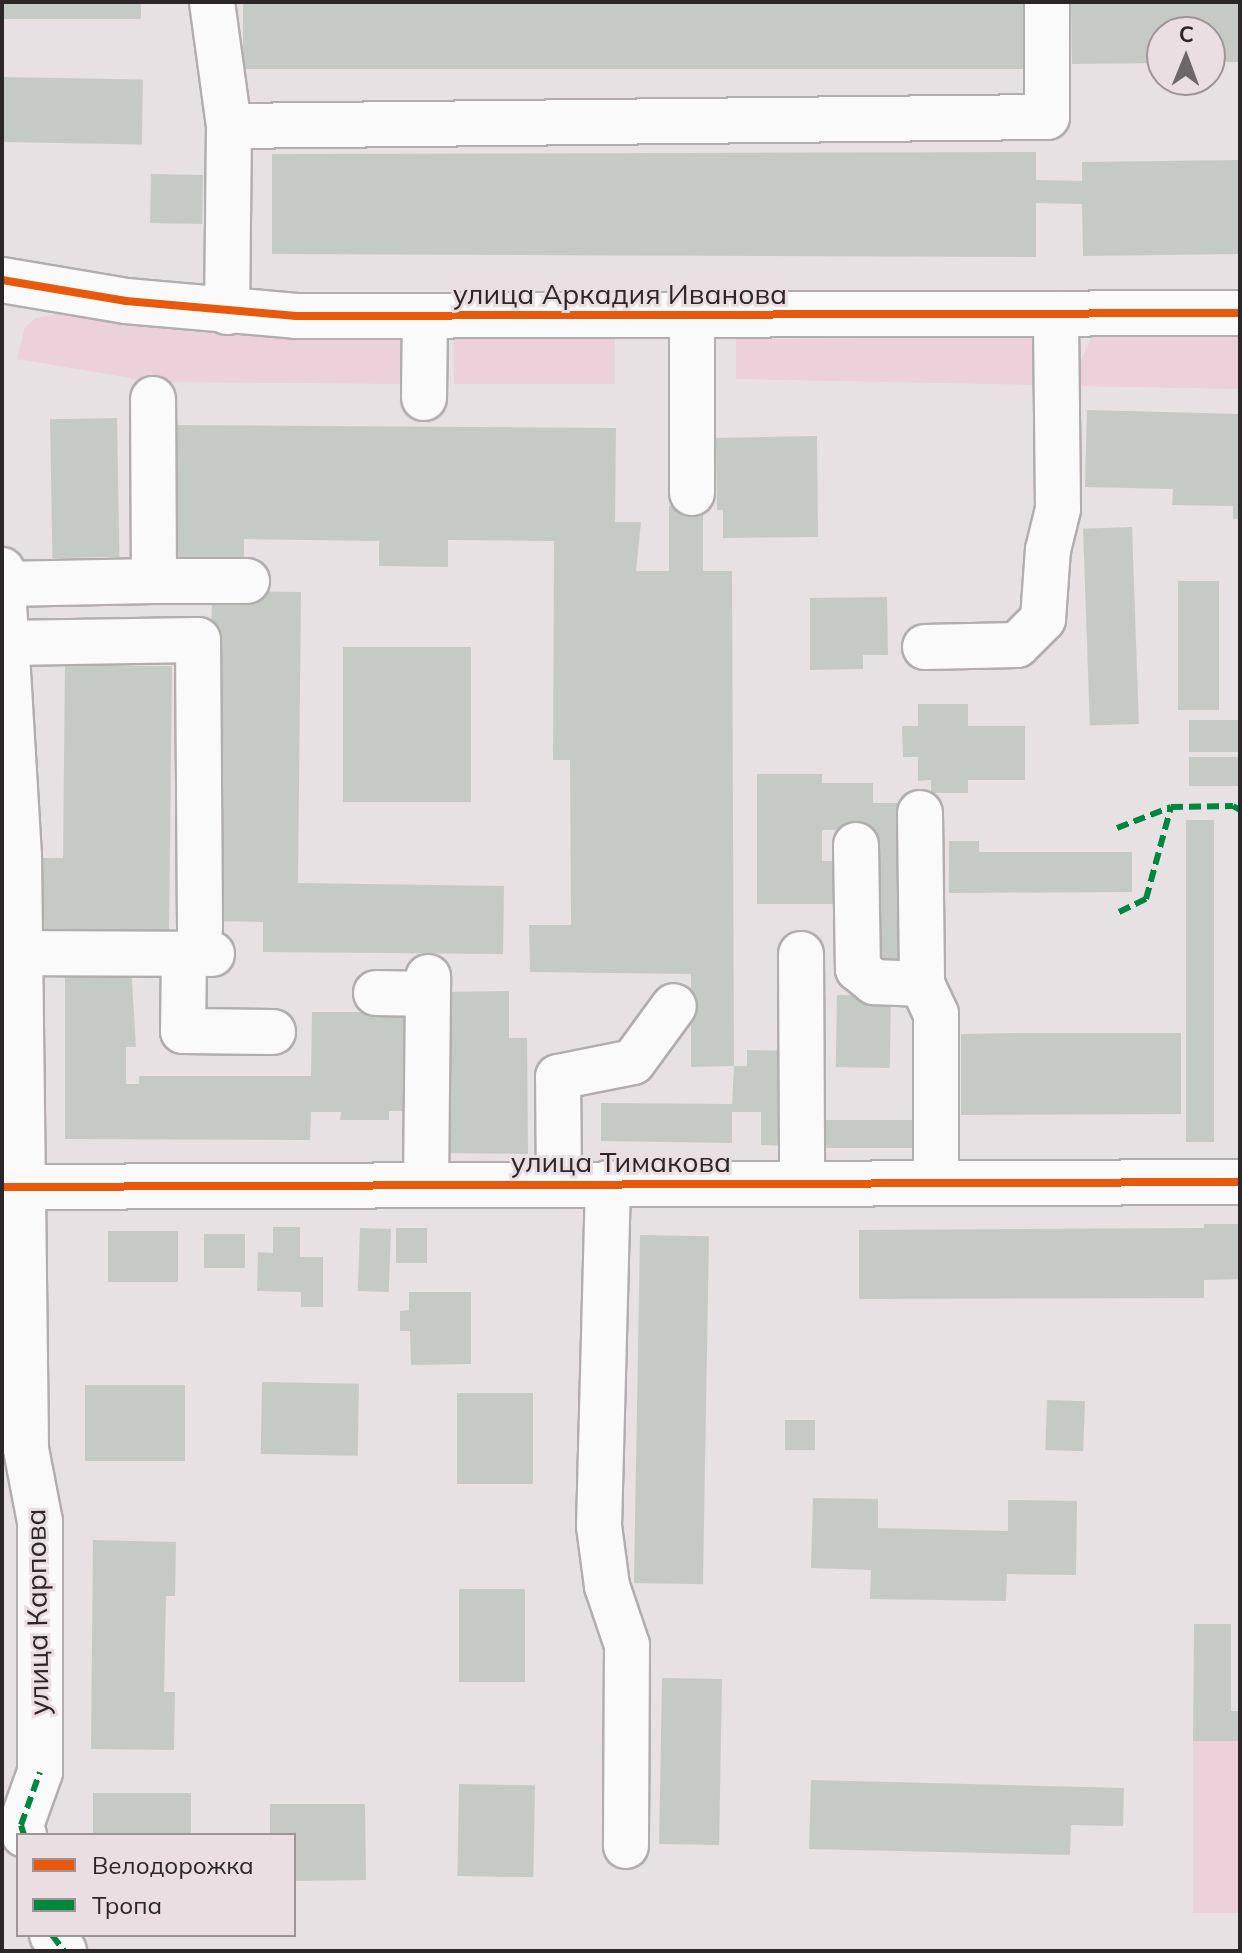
<!DOCTYPE html>
<html>
<head>
<meta charset="utf-8">
<style>
	body { margin:0 }
	#map { position:relative; width:1242px; height:1953px; overflow:hidden; background:#e7e1e3; font-family:Mulish,sans-serif }
	div>[style] { position:absolute }
	.green>* { inset:0; background:#ecd0da; transform-origin:0 0 }
	.building>* { inset:0; background:#c6cac5; transform-origin:0 0 }
	.roads { filter:drop-shadow(2px 0 #b2adaf) drop-shadow(-2px 0 #b2adaf) drop-shadow(0 2px #b2adaf) drop-shadow(0 -2px #b2adaf) }
	.minor>* { height:44px; margin:-22px; padding:0 22px; transform-origin:22px; border-radius:22px; background:#fbfafb }
	.quiet>* { height:6px; margin-top:-3px; transform-origin:0; background:repeating-linear-gradient(90deg,#00873e 0 12px,transparent 0 18px) }
	.cycleway>* { height:8px; margin:-4px; padding:0 4px; transform-origin:4px; border-radius:4px; background:#e8590c }
	span { translate:-50% -50%; white-space:nowrap; text-align:center; line-height:1.15; -webkit-text-stroke:6px #eadee2; paint-order:stroke }
	.street-label { font-size:28px; color:#2b2628 }
	.frame { position:absolute; inset:0; border:4px solid #2b2628; pointer-events:none }
	.legend { position:absolute; left:16px; top:1833px; width:280px; height:104px; box-sizing:border-box; background:#eadee2; border:2px solid #9e9498; margin:0; padding:10px 14px; list-style:none; font-size:24px; color:#2b2628 }
	.legend li { display:flex; align-items:center; gap:16px; height:40px }
	.legend b { width:40px; border:2px solid #9e9498 }
	.north { position:absolute; left:1146px; top:16px; width:80px; height:80px; box-sizing:border-box; background:#eadee2; border:2px solid #9e9498; border-radius:50%; rotate:1deg; font-size:22px; font-weight:700; line-height:32px; text-align:center; color:#2b2628 }
	.north::after { content:''; display:block; margin:auto; width:28px; height:36px; background:#6d6769; clip-path:polygon(50% 0,100% 100%,50% 72%,0 100%) }
</style>
</head>
<body>
<div id="map">
	<div class="green">
		<i style="clip-path:polygon(58px 314px,222px 333px,408px 338px,408px 384px,154px 382px,17px 359px,25px 327px,36px 318px)"></i>
		<i style="clip-path:polygon(1033px 337px,1046px 357px,1046px 385px,736px 379px,736px 339px)"></i>
		<i style="clip-path:polygon(1092px 337px,1240px 337px,1240px 389px,1077px 386px,1079px 364px)"></i>
		<i style="left:454px;top:339px;width:161px;height:45px"></i>
		<i style="left:1193px;top:1741px;width:47px;height:172px"></i>
	</div>
	<div class="building">
		<i style="left:2px;top:2px;width:139px;height:17px"></i>
		<i style="left:243px;top:2px;width:786px;height:67px"></i>
		<i style="clip-path:polygon(1071px 2px,1240px 2px,1240px 62px,1210px 62px,1210px 32px,1162px 32px,1162px 63px,1072px 64px)"></i>
		<i style="left:2px;top:77px;width:141px;height:65px;rotate:1deg"></i>
		<i style="clip-path:polygon(1036px 152px,1036px 180px,1082px 181px,1082px 162px,1240px 160px,1240px 254px,1083px 256px,1082px 204px,1036px 203px,1036px 257px,272px 254px,272px 154px)"></i>
		<i style="left:151px;top:174px;width:52px;height:49px;rotate:1deg"></i>
		<i style="clip-path:polygon(1087px 410px,1240px 414px,1240px 519px,1233px 519px,1233px 506px,1172px 505px,1173px 489px,1085px 487px)"></i>
		<i style="left:117px;top:418px;width:139px;height:67px;rotate:89deg"></i>
		<i style="clip-path:polygon(171px 425px,616px 428px,615px 522px,641px 522px,636px 571px,669px 571px,669px 506px,682px 506px,703px 493px,703px 571px,732px 571px,734px 1066px,691px 1067px,691px 974px,530px 972px,529px 925px,571px 925px,570px 760px,553px 760px,554px 541px,448px 540px,448px 567px,379px 566px,379px 541px,244px 539px,244px 560px,170px 559px)"></i>
		<i style="clip-path:polygon(817px 436px,818px 537px,723px 538px,723px 510px,717px 510px,716px 438px)"></i>
		<i style="left:1132px;top:527px;width:197px;height:49px;rotate:88deg"></i>
		<i style="left:1178px;top:581px;width:41px;height:129px"></i>
		<i style="clip-path:polygon(212px 591px,301px 592px,298px 883px,504px 886px,503px 954px,263px 952px,263px 922px,209px 921px)"></i>
		<i style="clip-path:polygon(887px 597px,888px 655px,863px 655px,863px 669px,810px 670px,810px 598px)"></i>
		<i style="left:471px;top:647px;width:155px;height:128px;rotate:90deg"></i>
		<i style="clip-path:polygon(65px 665px,172px 666px,169px 931px,32px 929px,33px 858px,63px 858px)"></i>
		<i style="clip-path:polygon(918px 704px,968px 704px,968px 726px,1025px 726px,1025px 780px,968px 780px,968px 793px,931px 793px,931px 780px,918px 781px,918px 757px,903px 757px,902px 726px,918px 726px)"></i>
		<i style="left:1189px;top:720px;width:51px;height:32px"></i>
		<i style="left:1189px;top:757px;width:51px;height:29px"></i>
		<i style="clip-path:polygon(757px 774px,822px 774px,822px 783px,873px 783px,873px 803px,902px 803px,903px 964px,871px 964px,870px 829px,822px 830px,822px 861px,840px 861px,840px 904px,757px 904px)"></i>
		<i style="left:1186px;top:820px;width:28px;height:322px"></i>
		<i style="clip-path:polygon(949px 841px,979px 841px,979px 852px,1132px 852px,1132px 892px,949px 893px)"></i>
		<i style="clip-path:polygon(65px 965px,131px 965px,136px 1047px,126px 1047px,126px 1084px,139px 1084px,139px 1076px,311px 1076px,312px 1012px,407px 1012px,407px 1111px,389px 1111px,389px 1120px,340px 1120px,341px 1112px,311px 1112px,310px 1140px,65px 1139px)"></i>
		<i style="clip-path:polygon(509px 991px,509px 1038px,527px 1038px,528px 1154px,443px 1153px,442px 992px)"></i>
		<i style="left:837px;top:995px;width:54px;height:72px;rotate:1deg"></i>
		<i style="clip-path:polygon(1018px 1033px,1181px 1033px,1181px 1114px,961px 1115px,961px 1034px)"></i>
		<i style="clip-path:polygon(747px 1050px,791px 1051px,790px 1146px,761px 1145px,761px 1112px,732px 1112px,732px 1143px,601px 1141px,601px 1103px,732px 1104px,734px 1066px,747px 1066px)"></i>
		<i style="left:813px;top:1120px;width:102px;height:28px"></i>
		<i style="clip-path:polygon(1204px 1224px,1240px 1224px,1240px 1279px,1204px 1280px,1204px 1298px,859px 1299px,859px 1230px,1204px 1228px)"></i>
		<i style="clip-path:polygon(273px 1227px,300px 1227px,300px 1257px,323px 1257px,323px 1307px,301px 1307px,301px 1292px,257px 1291px,258px 1252px,273px 1253px)"></i>
		<i style="left:360px;top:1228px;width:31px;height:63px;rotate:2deg"></i>
		<i style="left:396px;top:1228px;width:31px;height:35px"></i>
		<i style="left:108px;top:1231px;width:70px;height:51px"></i>
		<i style="left:204px;top:1234px;width:41px;height:34px"></i>
		<i style="left:640px;top:1235px;width:69px;height:348px;rotate:1deg"></i>
		<i style="clip-path:polygon(409px 1292px,471px 1292px,471px 1364px,411px 1365px,410px 1331px,400px 1331px,400px 1311px,409px 1310px)"></i>
		<i style="left:262px;top:1382px;width:97px;height:72px;rotate:1deg"></i>
		<i style="left:85px;top:1385px;width:100px;height:76px"></i>
		<i style="left:457px;top:1393px;width:76px;height:91px"></i>
		<i style="left:1047px;top:1400px;width:38px;height:50px;rotate:2deg"></i>
		<i style="left:785px;top:1420px;width:30px;height:30px"></i>
		<i style="clip-path:polygon(813px 1498px,878px 1499px,878px 1528px,1008px 1531px,1008px 1500px,1077px 1501px,1076px 1575px,1007px 1574px,1006px 1601px,870px 1599px,871px 1570px,811px 1568px)"></i>
		<i style="clip-path:polygon(93px 1540px,176px 1542px,175px 1596px,166px 1596px,164px 1692px,175px 1692px,174px 1750px,91px 1749px)"></i>
		<i style="left:459px;top:1589px;width:66px;height:93px"></i>
		<i style="clip-path:polygon(1194px 1624px,1231px 1624px,1231px 1711px,1240px 1711px,1240px 1741px,1193px 1741px)"></i>
		<i style="left:662px;top:1678px;width:60px;height:166px;rotate:1deg"></i>
		<i style="clip-path:polygon(811px 1780px,1124px 1788px,1123px 1826px,1071px 1825px,1070px 1855px,809px 1849px)"></i>
		<i style="left:459px;top:1784px;width:76px;height:92px;rotate:1deg"></i>
		<i style="left:191px;top:1793px;width:42px;height:98px;rotate:90deg"></i>
		<i style="clip-path:polygon(270px 1804px,365px 1804px,366px 1880px,294px 1881px,294px 1835px,270px 1835px)"></i>
	</div>
	<div class="roads">
		<div class="minor">
			<i style="left:212px;top:2px;width:125px;rotate:82.2deg"></i>
			<i style="left:229px;top:126px;width:186px;rotate:90.6deg"></i>
			<i style="left:229px;top:126px;width:818px;rotate:-0.63deg"></i>
			<i style="left:1047px;top:117px;width:115px;rotate:-90deg"></i>
			<i style="left:2px;top:280px;width:126px;rotate:9.6deg"></i>
			<i style="left:126px;top:301px;width:171px;rotate:5deg"></i>
			<i style="left:296px;top:316px;width:944px;rotate:-0.18deg"></i>
			<i style="left:424px;top:398px;width:81px;rotate:-89.3deg"></i>
			<i style="left:692px;top:493px;width:177px;rotate:-90deg"></i>
			<i style="left:2px;top:570px;width:287px;rotate:86.6deg"></i>
			<i style="left:19px;top:856px;width:593px;rotate:89.32deg"></i>
			<i style="left:26px;top:1449px;width:74px;rotate:79.1deg"></i>
			<i style="left:40px;top:1522px;width:250px;rotate:90deg"></i>
			<i style="left:40px;top:1772px;width:56px;rotate:109.7deg"></i>
			<i style="left:21px;top:1825px;width:10px;rotate:73deg"></i>
			<i style="left:154px;top:581px;width:93px"></i>
			<i style="left:3px;top:584px;width:151px;rotate:-1.1deg"></i>
			<i style="left:154px;top:581px;width:182px;rotate:-90.3deg"></i>
			<i style="left:6px;top:643px;width:192px;rotate:-0.9deg"></i>
			<i style="left:198px;top:640px;width:290px;rotate:89.6deg"></i>
			<i style="left:925px;top:647px;width:92px;rotate:-1.2deg"></i>
			<i style="left:1017px;top:645px;width:37px;rotate:-45deg"></i>
			<i style="left:1043px;top:619px;width:69px;rotate:-85.9deg"></i>
			<i style="left:1048px;top:550px;width:42px;rotate:-76.3deg"></i>
			<i style="left:1058px;top:509px;width:195px;rotate:-90.6deg"></i>
			<i style="left:920px;top:813px;width:171px;rotate:89.3deg"></i>
			<i style="left:922px;top:984px;width:33px;rotate:65deg"></i>
			<i style="left:936px;top:1014px;width:168px;rotate:90deg"></i>
			<i style="left:856px;top:845px;width:124px;rotate:89.1deg"></i>
			<i style="left:858px;top:969px;width:21px;rotate:39deg"></i>
			<i style="left:874px;top:982px;width:48px;rotate:2.4deg"></i>
			<i style="left:21px;top:953px;width:191px;rotate:0.3deg"></i>
			<i style="left:184px;top:954px;width:77px;rotate:90.7deg"></i>
			<i style="left:183px;top:1031px;width:90px;rotate:0.6deg"></i>
			<i style="left:801px;top:954px;width:229px;rotate:89.7deg"></i>
			<i style="left:376px;top:993px;width:52px;rotate:1.1deg"></i>
			<i style="left:608px;top:1183px;width:343px;rotate:91.5deg"></i>
			<i style="left:599px;top:1526px;width:61px;rotate:82.4deg"></i>
			<i style="left:607px;top:1586px;width:62px;rotate:71.3deg"></i>
			<i style="left:627px;top:1645px;width:201px;rotate:90.3deg"></i>
			<i style="left:426px;top:1184px;width:207px;rotate:-89.4deg"></i>
			<i style="left:559px;top:1184px;width:107px;rotate:-90.5deg"></i>
			<i style="left:558px;top:1077px;width:76px;rotate:-11.3deg"></i>
			<i style="left:633px;top:1062px;width:69px;rotate:-53.8deg"></i>
			<i style="left:2px;top:1187px;width:1238px;rotate:-0.23deg"></i>
			<i style="left:52px;top:1935px;width:20px;rotate:53deg"></i>
		</div>
	</div>
	<div class="quiet">
		<i style="left:1117px;top:828px;width:58px;rotate:-21.3deg"></i>
		<i style="left:1171px;top:807px;width:62px;rotate:-0.9deg"></i>
		<i style="left:1233px;top:806px;width:8px;rotate:30deg"></i>
		<i style="left:1119px;top:912px;width:30px;rotate:-26deg"></i>
		<i style="left:1146px;top:899px;width:95px;rotate:-74.8deg"></i>
		<i style="left:24px;top:1835px;width:10px;rotate:-107deg"></i>
		<i style="left:21px;top:1825px;width:56px;rotate:-70.3deg"></i>
		<i style="left:52px;top:1935px;width:20px;rotate:53deg"></i>
	</div>
	<div class="cycleway">
		<i style="left:2px;top:280px;width:126px;rotate:9.6deg"></i>
		<i style="left:126px;top:301px;width:171px;rotate:5deg"></i>
		<i style="left:296px;top:316px;width:944px;rotate:-0.18deg"></i>
		<i style="left:2px;top:1187px;width:1238px;rotate:-0.23deg"></i>
	</div>
	<div class="street-label">
		<span style="left:620px;top:294px">улица Аркадия Иванова</span>
		<span style="left:621px;top:1162px">улица Тимакова</span>
		<span style="left:37px;top:1612px;rotate:-91deg">улица Карпова</span>
	</div>
	<div class="frame"></div>
	<ul class="legend">
	<li><b style="height:10px;background:#e8590c"></b>Велодорожка</li>
	<li><b style="height:10px;background:#00873e"></b>Тропа</li>
	</ul>
	<div class="north">С</div>
</div>
</body>
</html>
